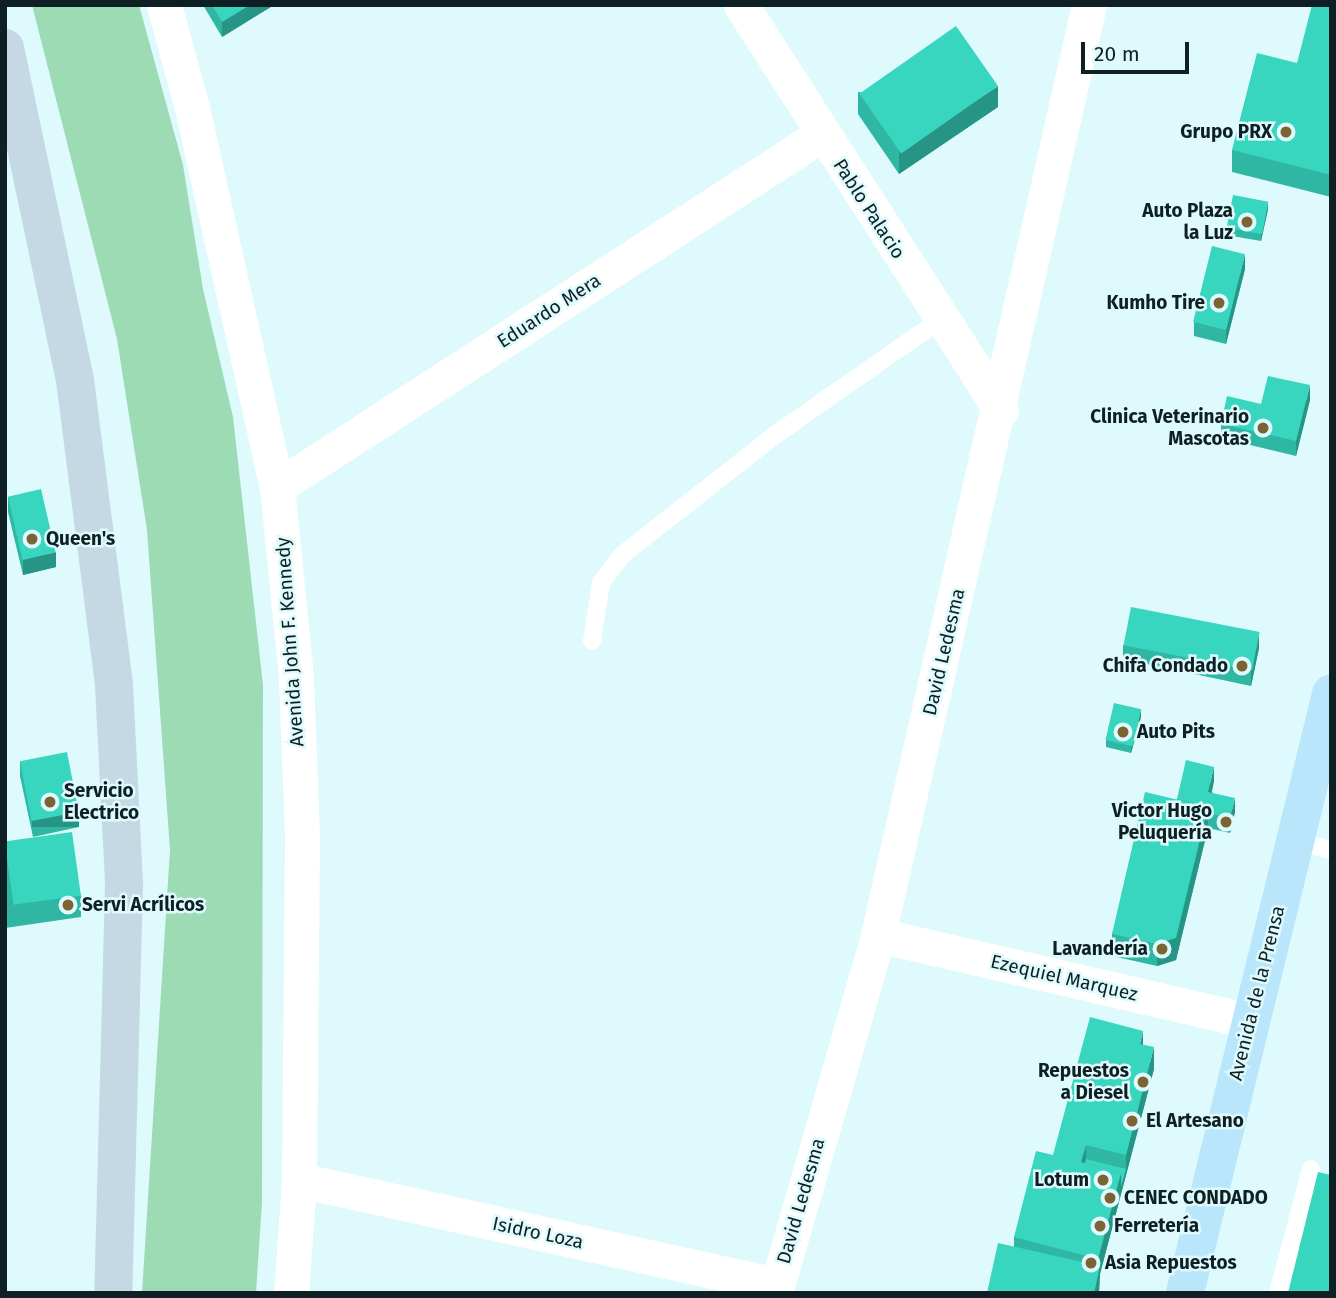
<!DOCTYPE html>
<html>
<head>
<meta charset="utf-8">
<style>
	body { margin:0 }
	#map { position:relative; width:1336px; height:1298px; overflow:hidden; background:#defafd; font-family:"Fira Sans",sans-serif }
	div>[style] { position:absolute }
	.green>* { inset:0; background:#9ddbb5 }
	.service>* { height:18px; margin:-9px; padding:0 9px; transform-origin:9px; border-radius:9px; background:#fff }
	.minor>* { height:35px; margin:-17.5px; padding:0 17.5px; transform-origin:17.5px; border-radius:17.5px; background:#fff }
	.secondary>* { height:38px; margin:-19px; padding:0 19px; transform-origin:19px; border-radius:19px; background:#c4d9e4 }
	.primary>* { height:38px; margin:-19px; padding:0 19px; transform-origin:19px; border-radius:19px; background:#b9e6fb }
	.wall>* { inset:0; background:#30b7a4 }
	.shaded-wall>* { inset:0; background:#279586; transform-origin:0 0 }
	.building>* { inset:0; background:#38d5bf; transform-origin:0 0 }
	.dots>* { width:19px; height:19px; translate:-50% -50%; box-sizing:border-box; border:4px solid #defafd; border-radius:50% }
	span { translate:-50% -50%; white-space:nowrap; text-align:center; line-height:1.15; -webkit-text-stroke:5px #defafd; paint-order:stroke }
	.poi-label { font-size:19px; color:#0e2023; font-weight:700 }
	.right { translate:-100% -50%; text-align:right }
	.left { translate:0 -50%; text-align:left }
	.street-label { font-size:19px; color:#0e2023 }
	.frame { position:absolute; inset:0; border:7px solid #0e2023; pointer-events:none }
	.scale { position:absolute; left:1081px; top:42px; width:108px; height:32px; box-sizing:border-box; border:4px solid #0e2023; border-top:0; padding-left:9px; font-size:21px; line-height:24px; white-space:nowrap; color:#0e2023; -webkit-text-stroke:5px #defafd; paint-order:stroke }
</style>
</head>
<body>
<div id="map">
	<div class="green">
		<i style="clip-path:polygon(32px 5px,139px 5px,183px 165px,203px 289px,233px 417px,263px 685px,262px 1202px,256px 1293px,142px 1293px,170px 850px,147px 530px,117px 339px)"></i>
	</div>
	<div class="service">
		<i style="left:592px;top:641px;width:59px;rotate:-81.2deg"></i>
		<i style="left:601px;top:583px;width:35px;rotate:-53deg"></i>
		<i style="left:622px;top:555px;width:194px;rotate:-38.1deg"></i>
		<i style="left:775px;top:435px;width:203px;rotate:-34.9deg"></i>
		<i style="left:1295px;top:841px;width:37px;rotate:14deg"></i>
		<i style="left:1278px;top:1293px;width:128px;rotate:-75.1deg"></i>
	</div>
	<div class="minor">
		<i style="left:164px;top:5px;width:107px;rotate:74.8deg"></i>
		<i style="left:192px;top:108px;width:388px;rotate:77.4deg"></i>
		<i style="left:277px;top:487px;width:193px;rotate:84.3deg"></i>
		<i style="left:296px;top:679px;width:159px;rotate:87.8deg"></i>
		<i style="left:302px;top:838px;width:342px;rotate:90.5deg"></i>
		<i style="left:299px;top:1180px;width:113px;rotate:94deg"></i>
		<i style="left:741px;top:5px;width:481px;rotate:57.3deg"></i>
		<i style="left:277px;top:487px;width:648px;rotate:-32.91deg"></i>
		<i style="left:878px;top:935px;width:382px;rotate:13deg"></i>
		<i style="left:299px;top:1180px;width:489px;rotate:12.4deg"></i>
		<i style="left:775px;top:1293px;width:373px;rotate:-73.9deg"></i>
		<i style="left:878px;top:935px;width:954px;rotate:-77.22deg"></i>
	</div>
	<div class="secondary">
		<i style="left:5px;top:48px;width:339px;rotate:78.1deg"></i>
		<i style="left:75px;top:380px;width:307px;rotate:82.7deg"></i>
		<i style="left:114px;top:685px;width:200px;rotate:87.1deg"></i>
		<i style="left:124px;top:885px;width:408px;rotate:91.5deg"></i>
	</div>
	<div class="primary">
		<i style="left:1185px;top:1293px;width:617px;rotate:-76.3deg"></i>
	</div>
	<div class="wall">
		<i style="clip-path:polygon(203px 5px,274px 5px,222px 37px)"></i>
		<i style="clip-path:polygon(1331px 5px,1331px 197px,1232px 172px,1232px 150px,1297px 63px)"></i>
		<i style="clip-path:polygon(858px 92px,998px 107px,899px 174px,858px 114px)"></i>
		<i style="clip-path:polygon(1268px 209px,1261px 241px,1226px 235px,1226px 227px)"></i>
		<i style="clip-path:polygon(1245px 269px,1226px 344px,1194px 336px,1194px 322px)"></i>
		<i style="clip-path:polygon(1310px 400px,1296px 456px,1221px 438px,1221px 424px,1261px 404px)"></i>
		<i style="clip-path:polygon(8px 497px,56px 567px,23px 575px,8px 512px)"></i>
		<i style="clip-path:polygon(1123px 645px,1259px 648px,1251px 686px,1123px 659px)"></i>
		<i style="clip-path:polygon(1141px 717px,1131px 753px,1106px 747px,1106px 740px)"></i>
		<i style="clip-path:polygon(20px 761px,79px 827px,33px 837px,20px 776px)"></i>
		<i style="clip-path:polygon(1214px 781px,1212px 792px,1235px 812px,1230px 833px,1208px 828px,1176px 960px,1157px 966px,1112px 956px,1112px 934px,1177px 799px)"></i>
		<i style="clip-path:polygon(5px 842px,81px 895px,81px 917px,5px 928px)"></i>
		<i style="clip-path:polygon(1143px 1045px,1154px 1069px,1100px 1274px,1099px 1293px,987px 1293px,1014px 1247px,1014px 1237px,1053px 1155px)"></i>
	</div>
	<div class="shaded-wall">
		<i style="clip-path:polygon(250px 5px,274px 5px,222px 37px,222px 22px)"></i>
		<i style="clip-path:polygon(998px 86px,998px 107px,899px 174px,899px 152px)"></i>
		<i style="clip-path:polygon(1268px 202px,1268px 209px,1261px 241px,1261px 234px)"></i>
		<i style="clip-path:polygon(1245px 254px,1245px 269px,1226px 344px,1226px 329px)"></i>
		<i style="clip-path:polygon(1310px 385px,1310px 400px,1296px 456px,1296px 441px)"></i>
		<i style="clip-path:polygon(56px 552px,56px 567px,23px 575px,23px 560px)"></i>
		<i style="clip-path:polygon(1259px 633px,1259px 648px,1251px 686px,1251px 672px)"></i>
		<i style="clip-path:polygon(1141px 709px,1141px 717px,1131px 753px,1131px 746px)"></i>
		<i style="clip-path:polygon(1214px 767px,1214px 781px,1208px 806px,1208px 792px)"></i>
		<i style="clip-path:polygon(1235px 798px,1235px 812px,1230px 833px,1230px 818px)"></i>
		<i style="clip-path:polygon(1208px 807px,1208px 828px,1176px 960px,1157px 966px,1157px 944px)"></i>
		<i style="left:79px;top:812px;width:15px;height:47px;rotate:90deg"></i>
		<i style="clip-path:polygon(1143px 1031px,1143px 1052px,1140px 1044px)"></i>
		<i style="clip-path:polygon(1154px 1047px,1154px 1069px,1100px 1274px,1099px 1293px,1094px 1293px,1098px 1274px,1098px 1259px,1121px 1173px,1126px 1169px,1126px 1155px)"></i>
		<i style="clip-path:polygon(1086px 1145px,1086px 1166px,1081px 1162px)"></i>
	</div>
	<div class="building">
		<i style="clip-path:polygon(212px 5px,250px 5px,222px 22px)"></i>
		<i style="clip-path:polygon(1312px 5px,1331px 5px,1331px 175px,1232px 150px,1257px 53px,1297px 63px)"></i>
		<i style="left:956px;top:26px;width:73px;height:118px;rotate:55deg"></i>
		<i style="left:1233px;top:195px;width:36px;height:33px;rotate:11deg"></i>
		<i style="left:1212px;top:246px;width:34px;height:78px;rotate:14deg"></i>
		<i style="clip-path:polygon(1268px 376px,1310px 385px,1296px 441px,1221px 424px,1227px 396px,1261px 404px)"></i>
		<i style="left:41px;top:489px;width:65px;height:34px;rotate:77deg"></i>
		<i style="left:1131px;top:607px;width:131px;height:39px;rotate:11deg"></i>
		<i style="left:1114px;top:703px;width:28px;height:38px;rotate:13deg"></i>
		<i style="left:67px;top:752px;width:61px;height:48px;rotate:79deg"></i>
		<i style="clip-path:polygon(1186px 760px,1214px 767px,1208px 792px,1235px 798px,1230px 818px,1208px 813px,1208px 807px,1177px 799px)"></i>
		<i style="clip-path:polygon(1145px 792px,1208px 807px,1176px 938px,1157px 944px,1112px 934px)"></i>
		<i style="left:72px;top:832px;width:64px;height:68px;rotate:82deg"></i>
		<i style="clip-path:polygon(1090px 1017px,1143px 1031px,1140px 1044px,1154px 1047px,1126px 1155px,1086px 1145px,1081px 1162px,1121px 1173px,1098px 1259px,1014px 1237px,1036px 1151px,1053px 1155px)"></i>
		<i style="clip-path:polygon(1086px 1159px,1126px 1169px,1121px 1187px,1121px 1173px,1085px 1163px)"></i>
		<i style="clip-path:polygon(1318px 1172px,1331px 1175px,1331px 1293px,1288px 1293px)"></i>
		<i style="clip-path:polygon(998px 1243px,1100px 1266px,1094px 1293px,987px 1293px)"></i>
	</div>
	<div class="dots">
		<i style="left:1286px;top:132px;background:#7a6434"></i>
		<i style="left:1247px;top:222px;background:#7a6434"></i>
		<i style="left:1219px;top:303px;background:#7a6434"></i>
		<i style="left:1263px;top:428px;background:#7a6434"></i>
		<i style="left:32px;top:539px;background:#7a6434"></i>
		<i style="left:1242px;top:666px;background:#7a6434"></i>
		<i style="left:1123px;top:732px;background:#7a6434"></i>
		<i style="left:50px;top:802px;background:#7a6434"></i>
		<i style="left:1226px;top:822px;background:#7a6434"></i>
		<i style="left:68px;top:905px;background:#7a6434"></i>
		<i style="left:1162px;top:949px;background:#7a6434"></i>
		<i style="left:1143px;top:1082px;background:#7a6434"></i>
		<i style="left:1132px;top:1121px;background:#7a6434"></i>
		<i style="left:1103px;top:1180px;background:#7a6434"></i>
		<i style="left:1110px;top:1198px;background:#7a6434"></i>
		<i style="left:1100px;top:1226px;background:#7a6434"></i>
		<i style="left:1091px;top:1263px;background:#7a6434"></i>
	</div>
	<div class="poi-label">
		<span class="right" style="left:1272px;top:132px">Grupo PRX</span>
		<span class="right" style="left:1233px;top:222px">Auto Plaza<br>la Luz</span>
		<span class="right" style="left:1205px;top:303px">Kumho Tire</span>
		<span class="right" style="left:1249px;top:428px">Clinica Veterinario<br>Mascotas</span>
		<span class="left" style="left:46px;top:539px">Queen's</span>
		<span class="right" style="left:1228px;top:666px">Chifa Condado</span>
		<span class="left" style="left:1137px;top:732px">Auto Pits</span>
		<span class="left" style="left:64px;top:802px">Servicio<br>Electrico</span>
		<span class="right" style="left:1212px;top:822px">Victor Hugo<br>Peluquería</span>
		<span class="left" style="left:82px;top:905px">Servi Acrílicos</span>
		<span class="right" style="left:1148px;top:949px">Lavandería</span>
		<span class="right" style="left:1129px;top:1082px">Repuestos<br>a Diesel</span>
		<span class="left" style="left:1146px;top:1121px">El Artesano</span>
		<span class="right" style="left:1089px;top:1180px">Lotum</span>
		<span class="left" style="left:1124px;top:1198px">CENEC CONDADO</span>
		<span class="left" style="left:1114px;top:1226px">Ferretería</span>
		<span class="left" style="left:1105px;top:1263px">Asia Repuestos</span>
	</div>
	<div class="street-label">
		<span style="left:869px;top:209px;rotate:57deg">Pablo Palacio</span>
		<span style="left:549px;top:311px;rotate:-33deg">Eduardo Mera</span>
		<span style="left:290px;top:642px;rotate:-94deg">Avenida John F. Kennedy</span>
		<span style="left:944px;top:652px;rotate:-77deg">David Ledesma</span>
		<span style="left:1064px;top:978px;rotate:13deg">Ezequiel Marquez</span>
		<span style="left:1257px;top:993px;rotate:-76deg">Avenida de la Prensa</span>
		<span style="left:801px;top:1201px;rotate:-74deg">David Ledesma</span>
		<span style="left:538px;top:1233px;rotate:12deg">Isidro Loza</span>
	</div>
	<div class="frame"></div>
	<div class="scale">20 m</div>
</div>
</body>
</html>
